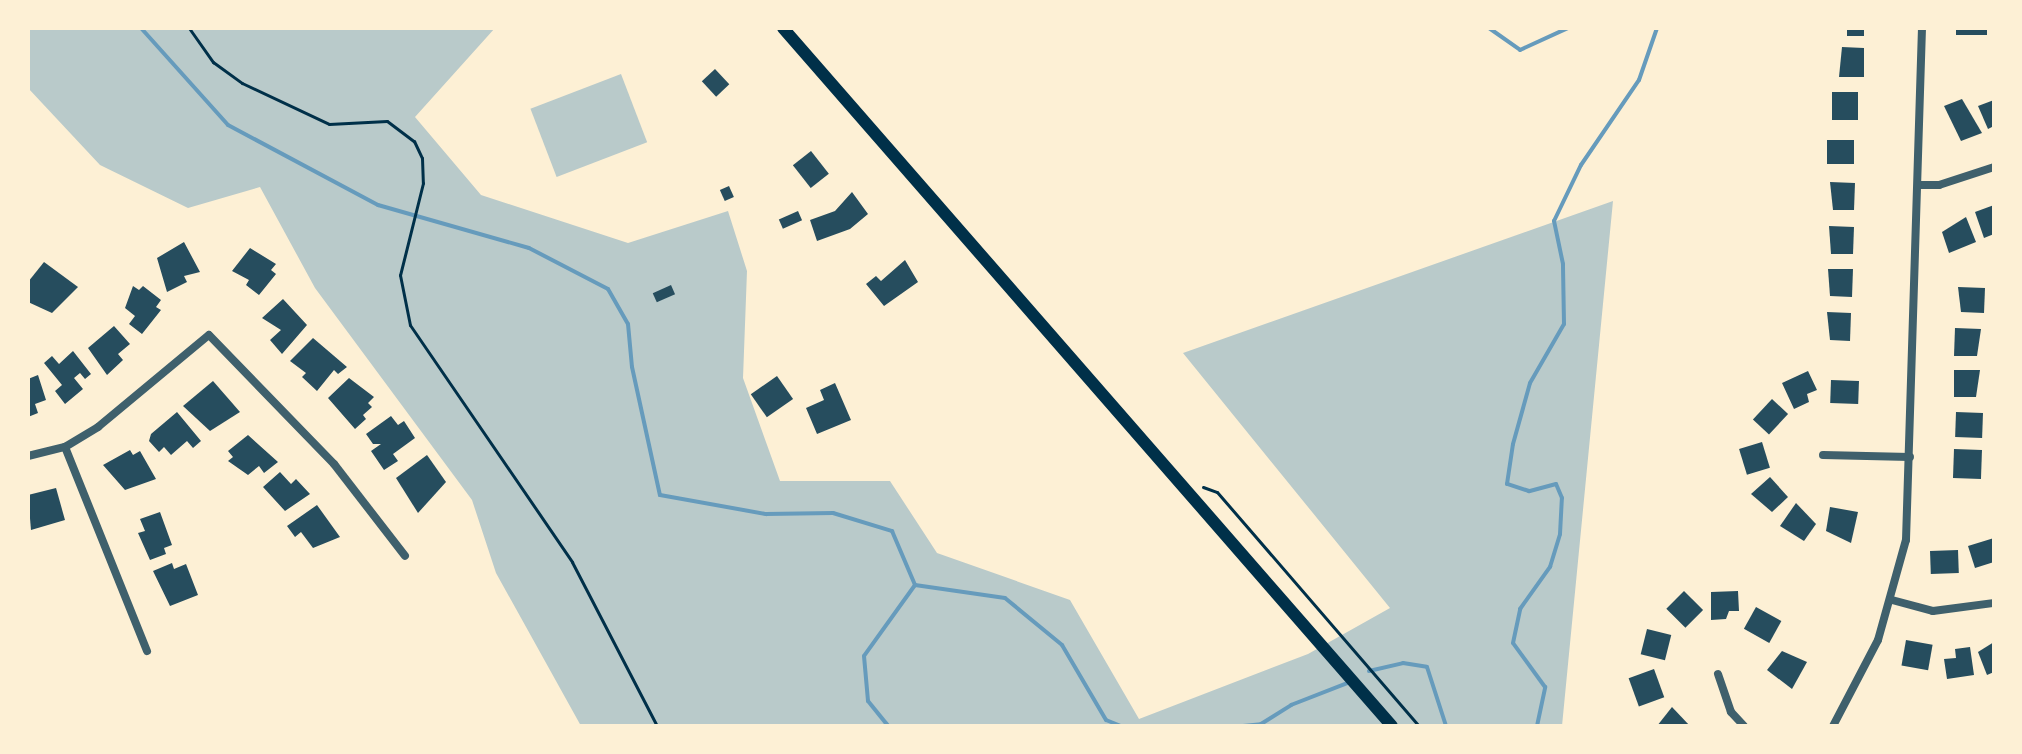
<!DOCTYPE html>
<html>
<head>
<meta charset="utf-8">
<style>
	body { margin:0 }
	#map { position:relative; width:2022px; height:754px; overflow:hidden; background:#fdf0d5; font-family:Overpass,sans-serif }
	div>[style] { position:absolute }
	.green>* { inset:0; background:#b9caca; transform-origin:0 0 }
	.stream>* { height:4px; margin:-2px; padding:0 2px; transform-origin:2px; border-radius:2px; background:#669bbc }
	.building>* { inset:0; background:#264d5e; transform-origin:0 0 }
	.path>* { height:3px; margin:-1.5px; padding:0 1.5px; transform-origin:1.5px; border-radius:1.5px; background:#003049 }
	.minor>* { height:8px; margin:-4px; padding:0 4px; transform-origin:4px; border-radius:4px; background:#3f606c }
	.secondary>* { height:12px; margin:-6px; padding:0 6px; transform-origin:6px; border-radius:6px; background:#003049 }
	span { translate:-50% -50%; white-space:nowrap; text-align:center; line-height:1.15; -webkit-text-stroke:8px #fdf0d5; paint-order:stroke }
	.frame { position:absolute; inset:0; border:30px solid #fdf0d5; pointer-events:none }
</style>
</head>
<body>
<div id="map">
	<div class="green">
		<i style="clip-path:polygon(28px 28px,495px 28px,415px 117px,481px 195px,628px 243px,728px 211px,747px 271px,743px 378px,780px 481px,890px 481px,937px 553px,1070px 600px,1139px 719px,1308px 654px,1390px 608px,1183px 353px,1613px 201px,1562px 726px,581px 726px,496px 573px,472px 500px,315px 288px,260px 187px,188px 208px,100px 165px,28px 88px)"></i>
		<i style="left:621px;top:74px;width:73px;height:97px;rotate:69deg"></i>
	</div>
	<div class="stream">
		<i style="left:141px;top:28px;width:130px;rotate:48.1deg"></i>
		<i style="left:228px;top:125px;width:170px;rotate:28.1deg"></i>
		<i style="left:378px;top:205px;width:157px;rotate:15.9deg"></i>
		<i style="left:529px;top:248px;width:89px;rotate:27.4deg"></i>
		<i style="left:608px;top:289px;width:40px;rotate:60.3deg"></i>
		<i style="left:628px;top:324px;width:43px;rotate:84.7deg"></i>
		<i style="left:632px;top:367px;width:131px;rotate:77.7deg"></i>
		<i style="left:660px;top:495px;width:108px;rotate:10.2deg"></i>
		<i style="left:766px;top:514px;width:67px;rotate:-0.9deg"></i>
		<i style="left:833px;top:513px;width:62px;rotate:17deg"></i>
		<i style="left:892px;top:531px;width:59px;rotate:66.9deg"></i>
		<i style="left:915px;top:585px;width:87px;rotate:125.7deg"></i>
		<i style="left:864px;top:656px;width:45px;rotate:84.9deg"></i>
		<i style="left:868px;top:701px;width:32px;rotate:51deg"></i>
		<i style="left:1489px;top:28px;width:38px;rotate:35deg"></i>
		<i style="left:1520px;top:50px;width:53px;rotate:-24.6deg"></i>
		<i style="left:915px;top:585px;width:91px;rotate:8.2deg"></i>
		<i style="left:1005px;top:598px;width:74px;rotate:39.5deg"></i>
		<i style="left:1062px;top:645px;width:87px;rotate:59.6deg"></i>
		<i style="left:1106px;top:720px;width:16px;rotate:22deg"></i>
		<i style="left:1369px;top:671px;width:35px;rotate:-13deg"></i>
		<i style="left:1403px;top:663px;width:24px;rotate:9deg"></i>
		<i style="left:1427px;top:667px;width:62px;rotate:72.1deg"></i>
		<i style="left:1243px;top:726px;width:18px;rotate:-6deg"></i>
		<i style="left:1261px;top:724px;width:36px;rotate:-32deg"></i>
		<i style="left:1291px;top:705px;width:63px;rotate:-21.3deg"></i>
		<i style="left:1537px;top:726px;width:40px;rotate:-78deg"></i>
		<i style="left:1545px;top:687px;width:54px;rotate:-126deg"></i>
		<i style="left:1513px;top:643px;width:35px;rotate:-78deg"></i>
		<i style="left:1520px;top:609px;width:52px;rotate:-54.5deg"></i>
		<i style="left:1550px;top:567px;width:34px;rotate:-73deg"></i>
		<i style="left:1560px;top:534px;width:36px;rotate:-87deg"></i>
		<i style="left:1562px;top:498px;width:15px;rotate:-113deg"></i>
		<i style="left:1556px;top:484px;width:28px;rotate:165deg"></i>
		<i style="left:1529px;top:491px;width:23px;rotate:-162deg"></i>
		<i style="left:1507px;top:484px;width:40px;rotate:-81.5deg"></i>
		<i style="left:1513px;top:444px;width:63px;rotate:-74.4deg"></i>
		<i style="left:1530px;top:383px;width:68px;rotate:-60deg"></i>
		<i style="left:1564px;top:324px;width:60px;rotate:-91deg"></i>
		<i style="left:1563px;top:264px;width:44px;rotate:-101.8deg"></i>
		<i style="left:1554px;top:221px;width:62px;rotate:-64.3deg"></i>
		<i style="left:1581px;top:165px;width:103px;rotate:-55.7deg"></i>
		<i style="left:1639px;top:80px;width:55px;rotate:-70.9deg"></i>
	</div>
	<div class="building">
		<i style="left:1847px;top:28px;width:17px;height:8px"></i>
		<i style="left:1956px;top:28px;width:31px;height:7px"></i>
		<i style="clip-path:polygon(1842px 47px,1864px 48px,1864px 77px,1839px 77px)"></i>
		<i style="left:715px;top:69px;width:21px;height:18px;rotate:47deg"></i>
		<i style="left:1832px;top:92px;width:26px;height:28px"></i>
		<i style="clip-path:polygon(1962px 99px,1982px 133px,1961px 141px,1944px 106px)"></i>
		<i style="clip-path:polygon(1994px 100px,1994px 126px,1988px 129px,1978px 106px)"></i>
		<i style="left:1827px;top:140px;width:27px;height:24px"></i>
		<i style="left:811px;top:151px;width:29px;height:23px;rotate:52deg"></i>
		<i style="clip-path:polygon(1830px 182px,1855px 183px,1854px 210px,1833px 210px)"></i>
		<i style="left:729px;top:186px;width:12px;height:10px;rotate:66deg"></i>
		<i style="clip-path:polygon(852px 192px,868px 214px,850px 229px,817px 241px,810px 220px,835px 211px)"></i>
		<i style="clip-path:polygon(1994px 205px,1994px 234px,1984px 238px,1975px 212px)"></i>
		<i style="left:798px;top:211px;width:10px;height:21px;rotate:66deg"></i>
		<i style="clip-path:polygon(1966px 217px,1976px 242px,1949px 253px,1942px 232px)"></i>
		<i style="clip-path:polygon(1829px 226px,1854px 227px,1853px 254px,1831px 254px)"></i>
		<i style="clip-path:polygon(184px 242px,200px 272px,184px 276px,187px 282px,167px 292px,157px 258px)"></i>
		<i style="clip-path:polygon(250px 248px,276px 264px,271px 270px,276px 274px,259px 295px,246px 285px,249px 280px,232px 271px)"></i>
		<i style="clip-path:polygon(905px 260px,918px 282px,884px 306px,866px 284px,876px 276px,881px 281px)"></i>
		<i style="clip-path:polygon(44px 262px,78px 287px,52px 313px,28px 302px,28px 282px)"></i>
		<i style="clip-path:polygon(1828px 269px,1853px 269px,1852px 297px,1830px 296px)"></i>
		<i style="left:671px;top:285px;width:10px;height:20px;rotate:66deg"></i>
		<i style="clip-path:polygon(133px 286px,139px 290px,143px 286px,161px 300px,156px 307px,161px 310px,142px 334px,129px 324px,135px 316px,125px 308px)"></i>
		<i style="clip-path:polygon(1958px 287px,1985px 288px,1984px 313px,1961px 312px)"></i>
		<i style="clip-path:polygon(283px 299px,307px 325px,282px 354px,270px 340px,281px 330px,262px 318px)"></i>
		<i style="clip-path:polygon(1827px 312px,1851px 313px,1850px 341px,1830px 340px)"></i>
		<i style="clip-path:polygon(114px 326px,130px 344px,118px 354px,123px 360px,107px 375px,88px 348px)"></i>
		<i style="clip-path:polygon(1955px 328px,1981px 329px,1977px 356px,1954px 356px)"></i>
		<i style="clip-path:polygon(313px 338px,347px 367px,338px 374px,334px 370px,317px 391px,302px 377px,306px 373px,290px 361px)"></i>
		<i style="clip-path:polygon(73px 351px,91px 374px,85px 379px,80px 373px,74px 378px,83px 389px,65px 404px,55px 391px,62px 385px,44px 363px,52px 356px,59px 364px)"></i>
		<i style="clip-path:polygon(1954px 370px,1980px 370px,1976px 397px,1954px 397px)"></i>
		<i style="clip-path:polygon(1808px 371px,1817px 390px,1807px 394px,1809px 402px,1794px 409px,1782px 383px)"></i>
		<i style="clip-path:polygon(38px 375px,46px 400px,35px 404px,38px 413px,28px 417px,28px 379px)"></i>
		<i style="left:777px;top:376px;width:28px;height:32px;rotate:55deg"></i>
		<i style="clip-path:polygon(349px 378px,374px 397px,368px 403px,372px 407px,363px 415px,366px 419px,355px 429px,328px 398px)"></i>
		<i style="left:1831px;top:380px;width:28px;height:23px;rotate:2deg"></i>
		<i style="clip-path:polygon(213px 381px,240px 412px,210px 431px,183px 406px)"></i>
		<i style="clip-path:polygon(835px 383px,851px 420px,817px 434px,806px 408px,824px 400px,820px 390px)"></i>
		<i style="left:1772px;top:399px;width:22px;height:28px;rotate:43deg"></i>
		<i style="clip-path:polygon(177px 412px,201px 441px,193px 448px,187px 441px,171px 455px,164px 447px,159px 452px,149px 441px,151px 434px)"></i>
		<i style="left:1956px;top:412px;width:27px;height:25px;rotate:2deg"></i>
		<i style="clip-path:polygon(391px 416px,398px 425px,404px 421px,415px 438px,393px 454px,398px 461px,384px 470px,371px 451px,381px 444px,373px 444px,366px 434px)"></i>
		<i style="clip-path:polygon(248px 435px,278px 462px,264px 473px,259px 466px,248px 475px,228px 461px,233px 457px,228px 451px)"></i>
		<i style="left:1762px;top:442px;width:27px;height:24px;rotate:73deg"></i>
		<i style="left:1954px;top:449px;width:28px;height:29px;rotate:2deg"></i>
		<i style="clip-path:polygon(130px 450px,133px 455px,140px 451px,156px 479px,125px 490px,103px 465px)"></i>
		<i style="clip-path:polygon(427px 455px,446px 482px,418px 513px,396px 478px)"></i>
		<i style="clip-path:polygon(280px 472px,291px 484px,296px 479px,310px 494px,285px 511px,263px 487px)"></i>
		<i style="clip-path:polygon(1770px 477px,1788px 497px,1772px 512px,1751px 494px)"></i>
		<i style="clip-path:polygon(56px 488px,65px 520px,31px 530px,28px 495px)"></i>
		<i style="clip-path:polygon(1796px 503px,1816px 524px,1804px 541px,1780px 526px)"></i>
		<i style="clip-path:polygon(317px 505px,340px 537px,313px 548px,301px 532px,295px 537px,287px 526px)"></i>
		<i style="clip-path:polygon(1830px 507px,1858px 512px,1851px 543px,1826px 531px)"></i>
		<i style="clip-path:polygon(160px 512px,172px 545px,164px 548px,166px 554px,150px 560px,138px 533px,145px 531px,140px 519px)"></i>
		<i style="clip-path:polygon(1994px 538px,1994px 562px,1975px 568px,1968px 546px)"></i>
		<i style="left:1958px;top:550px;width:23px;height:28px;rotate:88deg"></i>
		<i style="clip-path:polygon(172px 563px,174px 569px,186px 564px,198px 595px,170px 606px,153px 571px)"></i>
		<i style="left:1684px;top:591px;width:27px;height:25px;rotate:45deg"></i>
		<i style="clip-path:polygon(1738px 591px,1739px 611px,1729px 611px,1726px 619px,1711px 620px,1711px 592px)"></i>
		<i style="left:1756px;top:607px;width:29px;height:25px;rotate:29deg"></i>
		<i style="left:1647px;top:629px;width:25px;height:26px;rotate:14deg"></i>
		<i style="left:1906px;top:640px;width:27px;height:26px;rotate:10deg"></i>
		<i style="clip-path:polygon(1994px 642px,1994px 672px,1987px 675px,1978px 652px)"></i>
		<i style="clip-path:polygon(1970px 647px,1974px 675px,1947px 679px,1944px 659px,1956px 658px,1955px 649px)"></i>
		<i style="clip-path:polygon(1782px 651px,1807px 662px,1792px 689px,1767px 670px)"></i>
		<i style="left:1654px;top:669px;width:30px;height:27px;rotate:70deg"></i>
		<i style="clip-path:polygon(1672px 707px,1690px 726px,1657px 726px)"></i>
	</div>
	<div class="path">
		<i style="left:189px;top:28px;width:42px;rotate:54.8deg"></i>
		<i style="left:213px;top:62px;width:36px;rotate:36deg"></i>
		<i style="left:242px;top:83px;width:96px;rotate:25.2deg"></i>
		<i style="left:329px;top:124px;width:58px;rotate:-3deg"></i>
		<i style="left:387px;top:121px;width:34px;rotate:37deg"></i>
		<i style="left:414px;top:141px;width:19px;rotate:65deg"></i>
		<i style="left:422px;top:158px;width:25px;rotate:88deg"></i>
		<i style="left:423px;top:183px;width:95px;rotate:104deg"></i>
		<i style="left:400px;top:275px;width:51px;rotate:78.7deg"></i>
		<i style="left:410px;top:325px;width:287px;rotate:55.6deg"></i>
		<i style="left:572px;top:562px;width:185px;rotate:62.6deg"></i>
		<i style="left:1203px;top:487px;width:15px;rotate:20deg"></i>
		<i style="left:1217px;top:492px;width:309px;rotate:49.2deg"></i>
	</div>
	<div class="minor">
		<i style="left:1919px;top:185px;width:20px"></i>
		<i style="left:1939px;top:185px;width:58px;rotate:-18.1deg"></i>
		<i style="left:65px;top:447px;width:220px;rotate:68.1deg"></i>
		<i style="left:1823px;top:455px;width:87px;rotate:1.3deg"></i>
		<i style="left:28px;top:456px;width:38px;rotate:-14deg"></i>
		<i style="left:65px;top:447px;width:39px;rotate:-31deg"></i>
		<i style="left:98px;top:427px;width:144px;rotate:-39.7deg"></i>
		<i style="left:209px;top:335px;width:180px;rotate:45.9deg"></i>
		<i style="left:334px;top:464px;width:116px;rotate:52.3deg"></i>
		<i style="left:1892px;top:600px;width:42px;rotate:15deg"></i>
		<i style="left:1933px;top:611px;width:62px;rotate:-7.5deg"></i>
		<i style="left:1718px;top:674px;width:40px;rotate:71.1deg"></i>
		<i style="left:1731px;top:712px;width:19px;rotate:47deg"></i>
		<i style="left:1833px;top:726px;width:97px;rotate:-62.4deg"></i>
		<i style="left:1878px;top:640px;width:104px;rotate:-74.4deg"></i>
		<i style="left:1906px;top:540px;width:512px;rotate:-88.21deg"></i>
	</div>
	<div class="secondary">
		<i style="left:783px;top:28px;width:926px;rotate:48.9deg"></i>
	</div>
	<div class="frame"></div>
</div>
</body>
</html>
